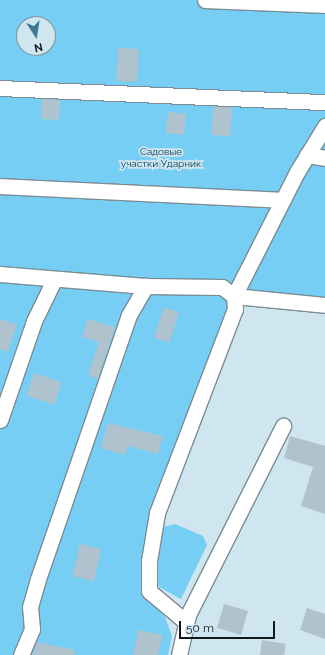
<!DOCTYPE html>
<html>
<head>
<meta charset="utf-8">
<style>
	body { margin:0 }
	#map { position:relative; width:325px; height:655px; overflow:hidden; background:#cfe5ef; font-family:Raleway,sans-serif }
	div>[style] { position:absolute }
	.green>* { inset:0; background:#76cef4 }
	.building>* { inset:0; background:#aec3cd; transform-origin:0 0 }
	.roads { filter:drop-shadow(1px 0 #788c95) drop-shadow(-1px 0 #788c95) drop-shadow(0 1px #788c95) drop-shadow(0 -1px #788c95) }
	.minor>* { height:15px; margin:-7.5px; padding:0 7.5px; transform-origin:7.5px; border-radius:7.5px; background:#fff }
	span { translate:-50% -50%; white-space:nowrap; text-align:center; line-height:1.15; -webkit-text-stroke:3.5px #cfe5ef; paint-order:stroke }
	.park-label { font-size:10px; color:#013c4f }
	.north { position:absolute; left:16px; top:16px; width:40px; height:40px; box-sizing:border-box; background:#cfe5ef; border:1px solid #83939a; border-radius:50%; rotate:168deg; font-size:11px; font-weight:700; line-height:16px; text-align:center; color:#10181b }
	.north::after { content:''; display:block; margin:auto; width:14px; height:18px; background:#3e7991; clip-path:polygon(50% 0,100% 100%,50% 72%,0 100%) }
	.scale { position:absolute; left:179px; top:621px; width:96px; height:18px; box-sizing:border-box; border:2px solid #10181b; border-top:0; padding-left:5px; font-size:12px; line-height:14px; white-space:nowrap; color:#10181b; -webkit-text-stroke:3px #cfe5ef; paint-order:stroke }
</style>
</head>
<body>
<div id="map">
	<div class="green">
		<i style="clip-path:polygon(evenodd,0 0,325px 0,325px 301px,236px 294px,151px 516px,141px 590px,165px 617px,172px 636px,168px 655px,0 655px,0 0,24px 24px,48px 24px,48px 48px,24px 48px,24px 24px)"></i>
		<i style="clip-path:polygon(175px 524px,203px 536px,207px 545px,181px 599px,159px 587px,156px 577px,163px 527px)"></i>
	</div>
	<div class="building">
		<i style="left:118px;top:48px;width:21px;height:33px;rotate:3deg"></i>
		<i style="left:42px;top:99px;width:18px;height:20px;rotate:3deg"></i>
		<i style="left:213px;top:106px;width:19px;height:29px;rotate:3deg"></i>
		<i style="left:168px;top:112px;width:18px;height:21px;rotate:6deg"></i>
		<i style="left:164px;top:307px;width:16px;height:32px;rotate:18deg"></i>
		<i style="clip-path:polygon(0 319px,17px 325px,8px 352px,0 349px)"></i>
		<i style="clip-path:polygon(88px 319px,115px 327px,98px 379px,88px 375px,99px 342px,82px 337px)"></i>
		<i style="left:34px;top:373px;width:29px;height:24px;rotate:18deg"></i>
		<i style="clip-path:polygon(108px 423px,163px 436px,158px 454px,128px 446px,125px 455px,101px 448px)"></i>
		<i style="clip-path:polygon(290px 436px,325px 446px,325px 514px,301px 506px,313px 467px,284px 458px)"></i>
		<i style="left:80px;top:544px;width:22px;height:33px;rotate:13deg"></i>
		<i style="left:224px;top:604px;width:25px;height:25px;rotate:16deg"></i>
		<i style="clip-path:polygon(307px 608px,325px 614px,325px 639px,300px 630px)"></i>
		<i style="clip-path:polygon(138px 630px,163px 635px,158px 655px,133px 655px)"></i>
		<i style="clip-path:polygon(262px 640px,286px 644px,284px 655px,260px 655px)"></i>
		<i style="clip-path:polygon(36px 642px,75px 650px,74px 655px,33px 655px)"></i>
	</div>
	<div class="roads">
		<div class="minor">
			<i style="left:205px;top:0;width:120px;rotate:2.4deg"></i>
			<i style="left:0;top:88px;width:325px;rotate:2.5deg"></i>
			<i style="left:307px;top:155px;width:18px;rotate:9deg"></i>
			<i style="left:0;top:186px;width:283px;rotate:2.8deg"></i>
			<i style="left:0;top:274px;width:146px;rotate:4.7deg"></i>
			<i style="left:146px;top:286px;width:76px;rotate:0.8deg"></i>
			<i style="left:222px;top:287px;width:15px;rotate:37deg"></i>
			<i style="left:234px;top:296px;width:139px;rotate:-63.1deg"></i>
			<i style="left:297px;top:172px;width:54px;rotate:-58.7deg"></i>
			<i style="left:0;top:420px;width:105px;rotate:-71deg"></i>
			<i style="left:34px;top:321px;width:46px;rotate:-64deg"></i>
			<i style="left:186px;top:622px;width:48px;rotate:-140deg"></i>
			<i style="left:149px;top:591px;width:30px;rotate:-90deg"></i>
			<i style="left:149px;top:561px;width:49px;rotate:-80.5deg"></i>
			<i style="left:157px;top:513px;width:218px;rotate:-69.1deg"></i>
			<i style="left:235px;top:309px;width:13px;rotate:-94deg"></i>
			<i style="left:234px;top:296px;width:91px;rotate:5.6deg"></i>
			<i style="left:21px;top:655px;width:28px;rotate:-67deg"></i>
			<i style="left:32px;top:629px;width:22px;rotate:-95deg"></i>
			<i style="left:30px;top:607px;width:29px;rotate:-74deg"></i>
			<i style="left:38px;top:579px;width:279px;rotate:-71deg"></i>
			<i style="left:129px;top:315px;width:34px;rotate:-60deg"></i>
			<i style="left:179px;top:655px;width:41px;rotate:-77.3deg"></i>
			<i style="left:188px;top:615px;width:212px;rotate:-63.3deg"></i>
		</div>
	</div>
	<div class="park-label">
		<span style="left:161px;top:157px">Садовые<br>участки Ударник</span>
	</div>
	<div class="north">N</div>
	<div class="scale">50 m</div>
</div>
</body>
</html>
